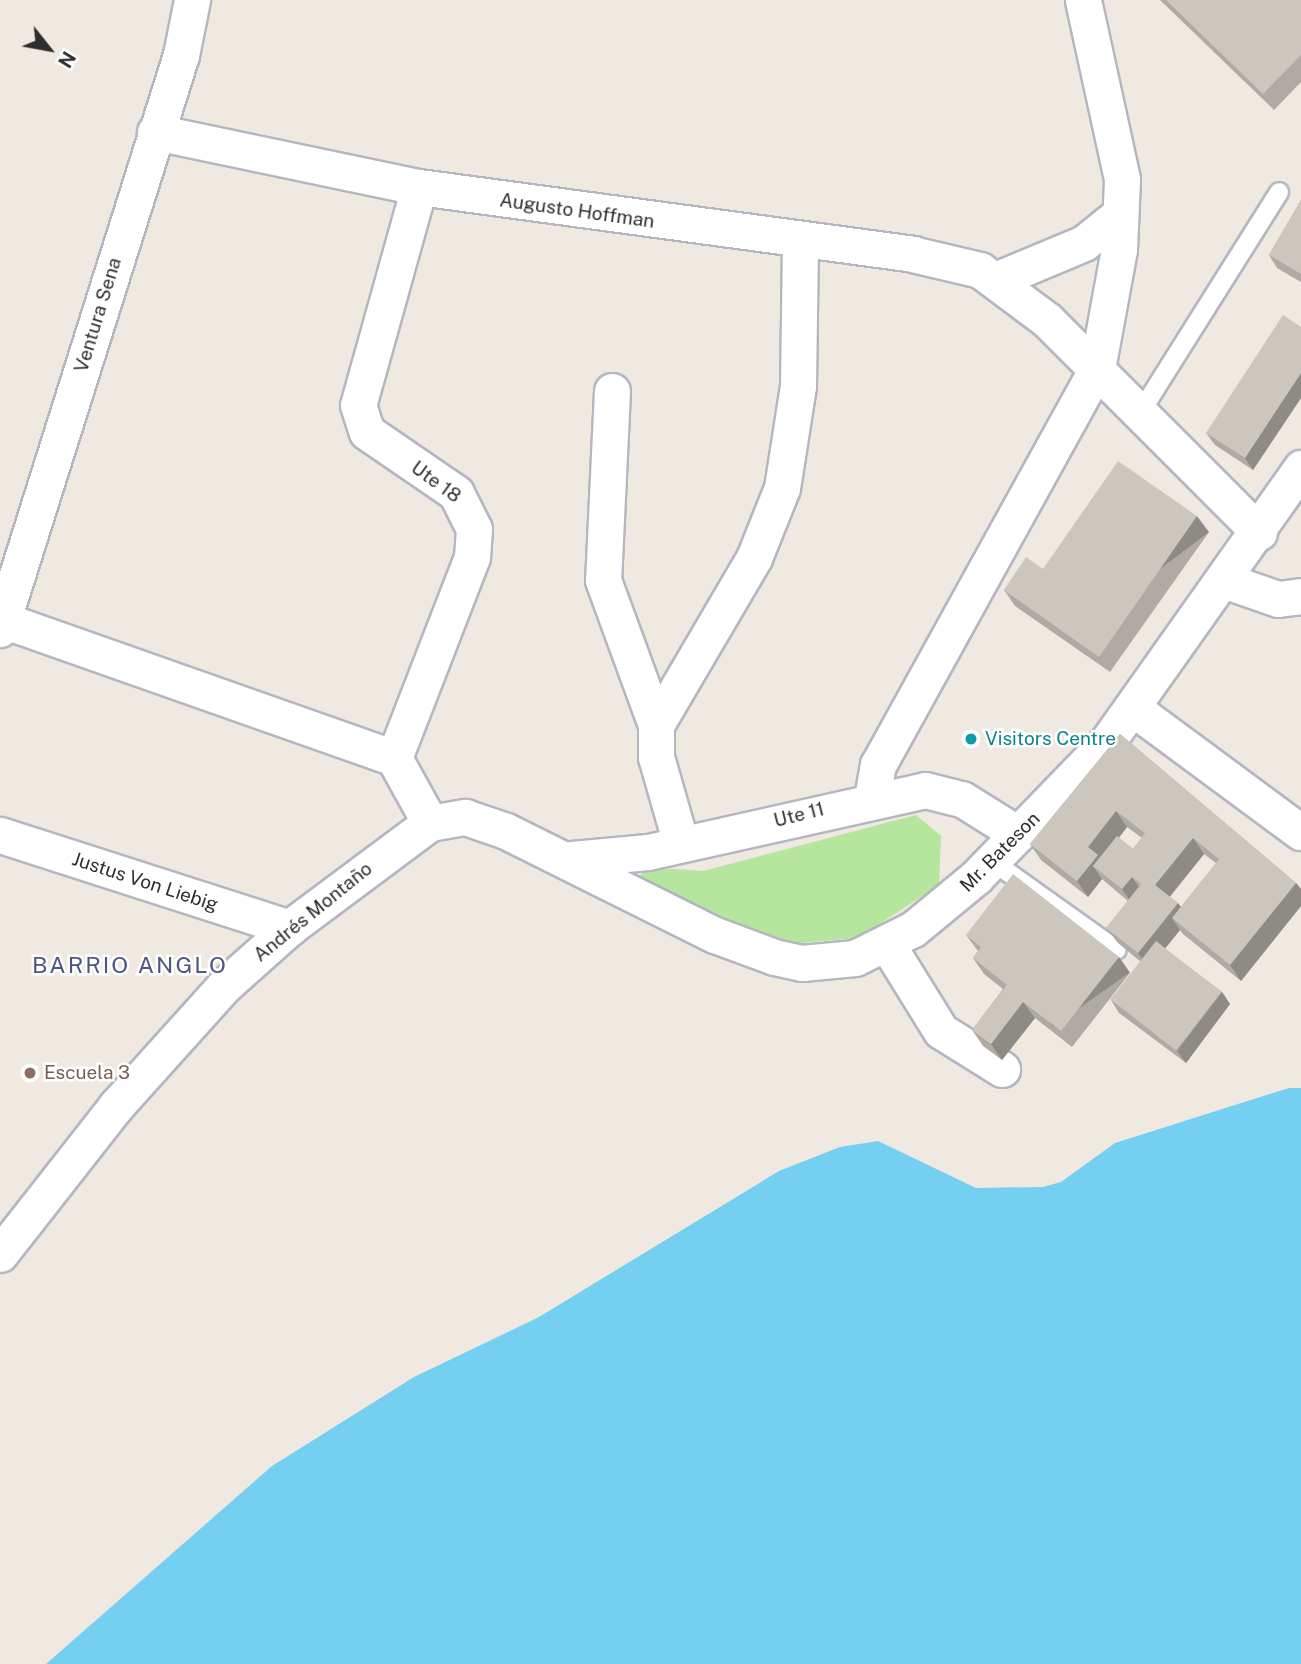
<!DOCTYPE html>
<html>
<head>
<meta charset="utf-8">
<style>
	body { margin:0 }
	#map { position:relative; width:1301px; height:1664px; overflow:hidden; background:#efe9e1; font-family:"Public Sans",sans-serif }
	div>[style] { position:absolute }
	.green>* { inset:0; background:#b6e59e }
	.water>* { inset:0; background:#75cff0 }
	.roads { filter:drop-shadow(2px 0 #b4b7c1) drop-shadow(-2px 0 #b4b7c1) drop-shadow(0 2px #b4b7c1) drop-shadow(0 -2px #b4b7c1) }
	.lane>* { height:18px; margin:-9px; padding:0 9px; transform-origin:9px; border-radius:9px; background:#fff }
	.street>* { height:35px; margin:-17.5px; padding:0 17.5px; transform-origin:17.5px; border-radius:17.5px; background:#fff }
	.wall>* { inset:0; background:#afaba4 }
	.shaded-wall>* { inset:0; background:#8e8b86; transform-origin:0 0 }
	.building>* { inset:0; background:#cbc7bf; transform-origin:0 0 }
	.dots>* { width:19px; height:19px; translate:-50% -50%; box-sizing:border-box; border:4px solid #fff; border-radius:50% }
	span { translate:-50% -50%; white-space:nowrap; text-align:center; line-height:1.15; -webkit-text-stroke:5px #fff; paint-order:stroke }
	.street-label { font-size:19px; color:#2e2e2e }
	.culture-label { font-size:19px; color:#0d838f }
	.left { translate:0 -50%; text-align:left }
	.education-label { font-size:19px; color:#785e54 }
	.quarter-label { font-size:23px; color:#4d5680; letter-spacing:2px }
	.north { position:absolute; left:14px; top:14px; width:70px; height:70px; -webkit-text-stroke:5px #fff; paint-order:stroke; rotate:121deg; font-size:19px; font-weight:700; line-height:28px; text-align:center; color:#2e2e2e }
	.north::after { content:''; display:block; margin:auto; width:24px; height:32px; background:#2e2e2e; clip-path:polygon(50% 0,100% 100%,50% 72%,0 100%) }
</style>
</head>
<body>
<div id="map">
	<div class="green">
		<i style="clip-path:polygon(916px 815px,941px 836px,939px 885px,858px 938px,777px 945px,638px 879px,646px 867px,703px 871px)"></i>
	</div>
	<div class="water">
		<i style="clip-path:polygon(1289px 1088px,1301px 1088px,1301px 1664px,46px 1664px,272px 1466px,414px 1377px,539px 1317px,779px 1171px,840px 1147px,878px 1141px,976px 1188px,1043px 1187px,1061px 1182px,1115px 1143px)"></i>
	</div>
	<div class="roads">
		<div class="lane">
			<i style="left:1140px;top:413px;width:261px;rotate:-57.8deg"></i>
			<i style="left:992px;top:861px;width:153px;rotate:35.5deg"></i>
		</div>
		<div class="street">
			<i style="left:155px;top:132px;width:270px;rotate:11.8deg"></i>
			<i style="left:419px;top:187px;width:498px;rotate:7.7deg"></i>
			<i style="left:912px;top:254px;width:70px;rotate:13.2deg"></i>
			<i style="left:980px;top:270px;width:84px;rotate:36.7deg"></i>
			<i style="left:1047px;top:320px;width:300px;rotate:45deg"></i>
			<i style="left:419px;top:187px;width:226px;rotate:105.6deg"></i>
			<i style="left:358px;top:405px;width:28px;rotate:72deg"></i>
			<i style="left:367px;top:432px;width:108px;rotate:34.4deg"></i>
			<i style="left:456px;top:493px;width:40px;rotate:63.4deg"></i>
			<i style="left:474px;top:529px;width:28px;rotate:94deg"></i>
			<i style="left:472px;top:557px;width:216px;rotate:111.2deg"></i>
			<i style="left:394px;top:758px;width:74px;rotate:61deg"></i>
			<i style="left:998px;top:279px;width:93px;rotate:-22.7deg"></i>
			<i style="left:1084px;top:243px;width:46px;rotate:-38.9deg"></i>
			<i style="left:612px;top:391px;width:189px;rotate:92.7deg"></i>
			<i style="left:603px;top:580px;width:154px;rotate:69.9deg"></i>
			<i style="left:1226px;top:581px;width:55px;rotate:19.1deg"></i>
			<i style="left:1278px;top:599px;width:23px;rotate:-7deg"></i>
			<i style="left:0;top:619px;width:418px;rotate:19.4deg"></i>
			<i style="left:0;top:629px;width:602px;rotate:-72.5deg"></i>
			<i style="left:181px;top:55px;width:56px;rotate:-78.7deg"></i>
			<i style="left:1134px;top:709px;width:207px;rotate:36.5deg"></i>
			<i style="left:872px;top:798px;width:34px;rotate:-80deg"></i>
			<i style="left:878px;top:765px;width:453px;rotate:-61.1deg"></i>
			<i style="left:1097px;top:369px;width:122px;rotate:-79.6deg"></i>
			<i style="left:1119px;top:249px;width:70px;rotate:-87.5deg"></i>
			<i style="left:1122px;top:179px;width:183px;rotate:-102.3deg"></i>
			<i style="left:0;top:835px;width:304px;rotate:17.8deg"></i>
			<i style="left:681px;top:844px;width:91px;rotate:-106deg"></i>
			<i style="left:656px;top:757px;width:32px;rotate:-90deg"></i>
			<i style="left:656px;top:725px;width:194px;rotate:-59.6deg"></i>
			<i style="left:754px;top:558px;width:75px;rotate:-68.2deg"></i>
			<i style="left:782px;top:488px;width:103px;rotate:-81.1deg"></i>
			<i style="left:798px;top:386px;width:143px;rotate:-89.2deg"></i>
			<i style="left:572px;top:859px;width:76px;rotate:-5.3deg"></i>
			<i style="left:648px;top:852px;width:284px;rotate:-12.6deg"></i>
			<i style="left:925px;top:790px;width:38px;rotate:14deg"></i>
			<i style="left:962px;top:799px;width:66px;rotate:32deg"></i>
			<i style="left:887px;top:944px;width:102px;rotate:58.2deg"></i>
			<i style="left:941px;top:1031px;width:72px;rotate:31.9deg"></i>
			<i style="left:0;top:1254px;width:188px;rotate:-51.9deg"></i>
			<i style="left:116px;top:1106px;width:161px;rotate:-48deg"></i>
			<i style="left:224px;top:986px;width:87px;rotate:-41.7deg"></i>
			<i style="left:289px;top:928px;width:176px;rotate:-36.7deg"></i>
			<i style="left:430px;top:823px;width:36px;rotate:-10deg"></i>
			<i style="left:465px;top:817px;width:43px;rotate:18.9deg"></i>
			<i style="left:506px;top:831px;width:233px;rotate:26.5deg"></i>
			<i style="left:715px;top:935px;width:63px;rotate:20.4deg"></i>
			<i style="left:774px;top:957px;width:29px;rotate:12deg"></i>
			<i style="left:802px;top:963px;width:53px;rotate:-5.4deg"></i>
			<i style="left:855px;top:958px;width:65px;rotate:-26.6deg"></i>
			<i style="left:913px;top:929px;width:82px;rotate:-39.5deg"></i>
			<i style="left:976px;top:877px;width:188px;rotate:-45.9deg"></i>
			<i style="left:1107px;top:742px;width:336px;rotate:-54.7deg"></i>
		</div>
	</div>
	<div class="wall">
		<i style="clip-path:polygon(1160px 0,1301px 0,1301px 82px,1274px 110px)"></i>
		<i style="clip-path:polygon(1301px 200px,1301px 282px,1277px 268px,1269px 255px)"></i>
		<i style="clip-path:polygon(1301px 327px,1301px 398px,1253px 470px,1215px 445px,1206px 433px)"></i>
		<i style="clip-path:polygon(1209px 532px,1110px 672px,1015px 606px,1004px 590px,1043px 569px)"></i>
		<i style="clip-path:polygon(evenodd,1120px 734px,1296px 883px,1301px 889px,1301px 906px,1241px 981px,1183px 934px,1180px 930px,1165px 949px,1222px 992px,1230px 1004px,1186px 1063px,1119px 1013px,1111px 1000px,1141px 962px,1118px 943px,1106px 928px,1128px 901px,1102px 879px,1088px 897px,1041px 860px,1030px 844px,1120px 734px,1127px 827px,1142px 838px,1133px 849px,1119px 838px,1127px 827px,1120px 734px,1204px 854px,1216px 863px,1181px 907px,1178px 903px,1170px 897px,1204px 854px)"></i>
		<i style="clip-path:polygon(966px 935px,1130px 973px,1072px 1047px,1035px 1018px,1002px 1060px,983px 1046px,972px 1030px,1003px 989px,984px 974px,973px 958px,978px 951px)"></i>
	</div>
	<div class="shaded-wall">
		<i style="clip-path:polygon(1301px 373px,1301px 398px,1253px 470px,1245px 458px)"></i>
		<i style="left:1197px;top:516px;width:20px;height:172px;rotate:53deg"></i>
		<i style="clip-path:polygon(1116px 811px,1127px 827px,1101px 860px,1093px 866px,1102px 879px,1088px 897px,1077px 881px,1088px 847px)"></i>
		<i style="clip-path:polygon(1193px 838px,1204px 854px,1166px 901px,1155px 885px)"></i>
		<i style="clip-path:polygon(1132px 877px,1143px 893px,1133px 905px,1122px 889px)"></i>
		<i style="clip-path:polygon(1296px 883px,1301px 889px,1301px 906px,1241px 981px,1230px 965px)"></i>
		<i style="clip-path:polygon(1178px 903px,1189px 919px,1172px 918px,1180px 930px,1149px 968px,1138px 953px)"></i>
		<i style="left:1119px;top:957px;width:19px;height:94px;rotate:55deg"></i>
		<i style="clip-path:polygon(1222px 992px,1230px 1004px,1186px 1063px,1177px 1051px)"></i>
		<i style="clip-path:polygon(1023px 1002px,1035px 1018px,1002px 1060px,991px 1044px)"></i>
	</div>
	<div class="building">
		<i style="clip-path:polygon(1166px 0,1301px 0,1301px 55px,1263px 94px)"></i>
		<i style="clip-path:polygon(1301px 200px,1301px 274px,1269px 255px)"></i>
		<i style="clip-path:polygon(1283px 315px,1301px 327px,1301px 373px,1245px 458px,1206px 433px)"></i>
		<i style="clip-path:polygon(1118px 461px,1197px 516px,1099px 657px,1004px 590px,1026px 557px,1043px 569px)"></i>
		<i style="clip-path:polygon(1120px 734px,1296px 883px,1230px 965px,1172px 918px,1219px 859px,1193px 838px,1155px 885px,1178px 903px,1138px 953px,1106px 928px,1141px 884px,1132px 877px,1122px 889px,1093px 866px,1117px 836px,1133px 849px,1145px 833px,1116px 811px,1088px 847px,1098px 855px,1077px 881px,1030px 844px)"></i>
		<i style="clip-path:polygon(1013px 874px,1119px 957px,1061px 1031px,1023px 1002px,991px 1044px,972px 1030px,1007px 985px,973px 958px,981px 947px,966px 935px)"></i>
		<i style="left:1156px;top:941px;width:83px;height:74px;rotate:38deg"></i>
	</div>
	<div class="dots">
		<i style="left:971px;top:739px;background:#0f9aa8"></i>
		<i style="left:30px;top:1073px;background:#8d6e63"></i>
	</div>
	<div class="street-label">
		<span style="left:577px;top:211px;rotate:8deg">Augusto Hoffman</span>
		<span style="left:98px;top:315px;rotate:-73deg">Ventura Sena</span>
		<span style="left:436px;top:482px;rotate:36deg">Ute 18</span>
		<span style="left:799px;top:815px;rotate:-14deg">Ute 11</span>
		<span style="left:1000px;top:852px;rotate:-45deg">Mr. Bateson</span>
		<span style="left:145px;top:882px;rotate:18deg">Justus Von Liebig</span>
		<span style="left:313px;top:912px;rotate:-39deg">Andrés Montaño</span>
	</div>
	<div class="culture-label">
		<span class="left" style="left:985px;top:739px">Visitors Centre</span>
	</div>
	<div class="education-label">
		<span class="left" style="left:44px;top:1073px">Escuela 3</span>
	</div>
	<div class="quarter-label">
		<span style="left:130px;top:965px">BARRIO ANGLO</span>
	</div>
	<div class="north">N</div>
</div>
</body>
</html>
